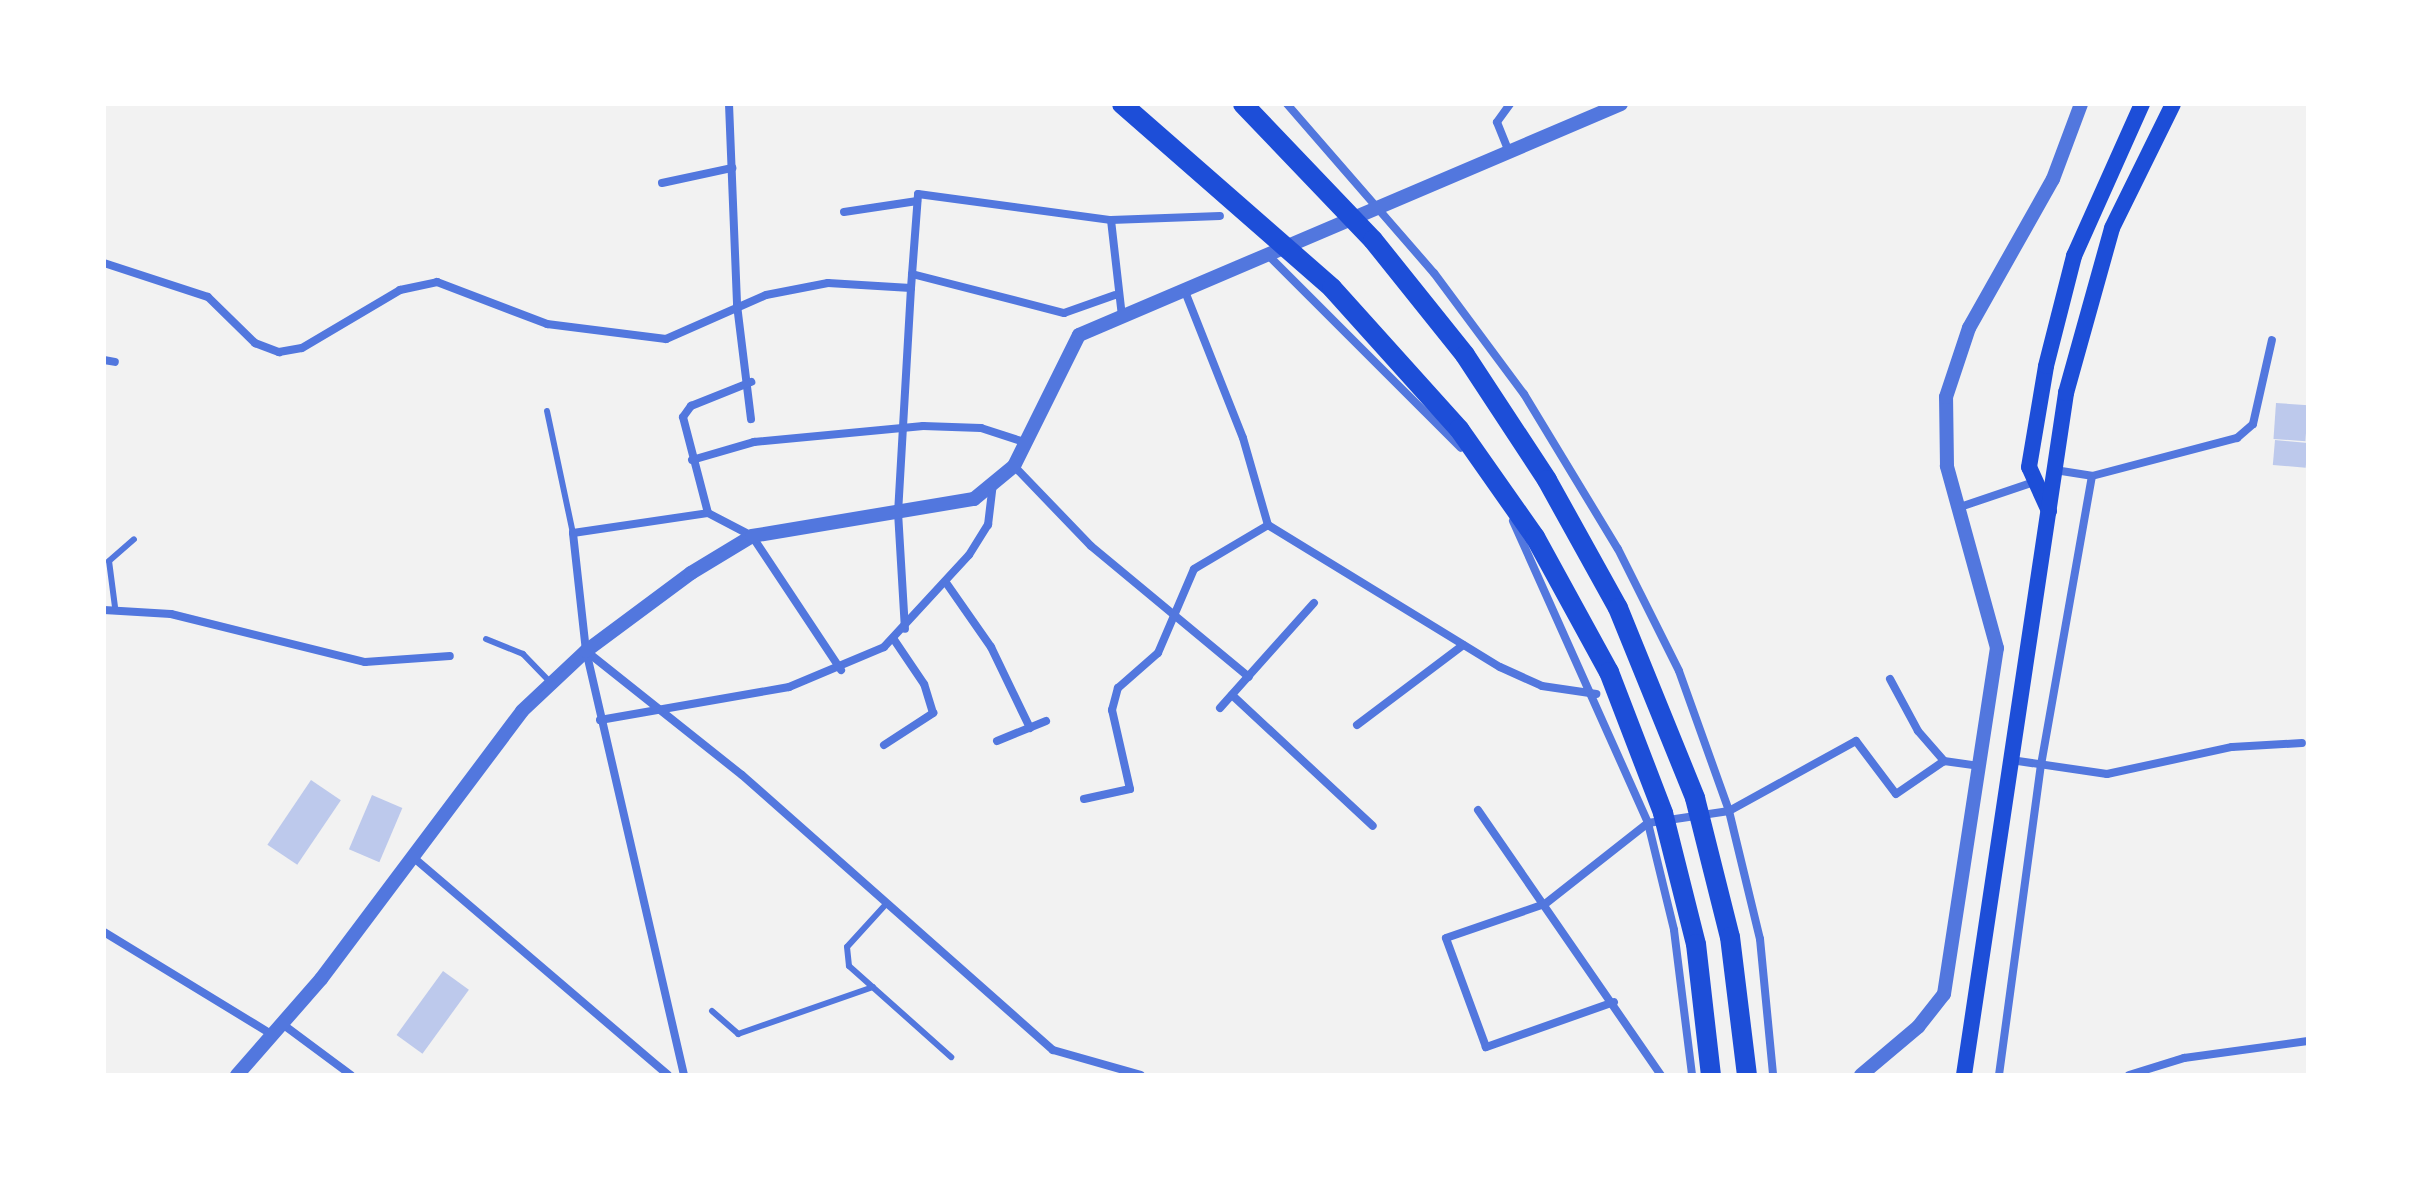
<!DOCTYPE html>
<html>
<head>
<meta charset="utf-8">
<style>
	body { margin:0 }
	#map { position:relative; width:2412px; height:1179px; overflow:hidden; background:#f2f2f2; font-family:Georgia,serif }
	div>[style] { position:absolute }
	.building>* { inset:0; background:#bdc9ec; transform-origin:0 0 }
	.path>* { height:3px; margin:-1.5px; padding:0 1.5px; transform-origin:1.5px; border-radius:1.5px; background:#1d4ed8 }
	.service>* { height:6px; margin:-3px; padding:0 3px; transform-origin:3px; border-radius:3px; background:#5277de }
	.minor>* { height:8px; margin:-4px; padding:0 4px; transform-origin:4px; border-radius:4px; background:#5277de }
	.tertiary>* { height:14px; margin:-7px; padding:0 7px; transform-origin:7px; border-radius:7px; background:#5277de }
	.secondary>* { height:16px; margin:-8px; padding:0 8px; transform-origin:8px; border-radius:8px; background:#1d4ed8 }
	.motorway>* { height:20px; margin:-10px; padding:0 10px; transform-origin:10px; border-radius:10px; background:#1d4ed8 }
	span { translate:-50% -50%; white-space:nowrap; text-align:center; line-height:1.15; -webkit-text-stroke:8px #fff; paint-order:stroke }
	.frame { position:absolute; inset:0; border:106px solid #fff; pointer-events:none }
</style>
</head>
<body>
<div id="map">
	<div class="building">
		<i style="left:2276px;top:403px;width:32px;height:36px;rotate:4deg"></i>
		<i style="left:2275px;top:440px;width:33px;height:25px;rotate:5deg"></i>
		<i style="left:311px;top:780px;width:36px;height:78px;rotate:34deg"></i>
		<i style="left:372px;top:795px;width:33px;height:59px;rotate:23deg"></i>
		<i style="left:443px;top:971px;width:32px;height:79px;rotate:36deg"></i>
	</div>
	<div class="path">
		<i style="left:2308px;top:646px;width:6px;rotate:90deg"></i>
	</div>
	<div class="service">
		<i style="left:547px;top:411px;width:125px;rotate:78deg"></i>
		<i style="left:115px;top:607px;width:46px;rotate:-97.4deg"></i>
		<i style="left:109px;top:561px;width:33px;rotate:-41deg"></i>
		<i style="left:486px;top:639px;width:40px;rotate:22deg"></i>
		<i style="left:523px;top:654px;width:40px;rotate:46deg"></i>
		<i style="left:887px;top:903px;width:59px;rotate:132.3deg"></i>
		<i style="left:847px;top:947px;width:19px;rotate:84deg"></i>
		<i style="left:849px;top:966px;width:137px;rotate:41.7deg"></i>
		<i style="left:712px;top:1011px;width:35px;rotate:41deg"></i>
		<i style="left:738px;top:1034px;width:143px;rotate:-19.2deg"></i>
	</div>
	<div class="minor">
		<i style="left:729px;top:104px;width:201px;rotate:87.7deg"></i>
		<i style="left:737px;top:305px;width:115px;rotate:83deg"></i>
		<i style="left:1287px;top:104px;width:224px;rotate:49deg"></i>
		<i style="left:1434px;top:273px;width:151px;rotate:53.4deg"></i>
		<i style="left:1524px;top:394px;width:181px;rotate:58.8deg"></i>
		<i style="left:1618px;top:549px;width:136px;rotate:63.4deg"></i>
		<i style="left:1679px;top:671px;width:149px;rotate:70.3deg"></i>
		<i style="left:1729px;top:811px;width:132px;rotate:76.4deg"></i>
		<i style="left:1760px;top:939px;width:137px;rotate:84.5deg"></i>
		<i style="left:1509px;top:152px;width:32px;rotate:-112deg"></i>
		<i style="left:1497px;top:122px;width:22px;rotate:-54deg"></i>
		<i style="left:662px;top:183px;width:72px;rotate:-12.1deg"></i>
		<i style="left:844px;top:212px;width:74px;rotate:-8.6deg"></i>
		<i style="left:1111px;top:220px;width:97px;rotate:83.5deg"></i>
		<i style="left:1267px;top:254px;width:274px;rotate:45deg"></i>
		<i style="left:104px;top:263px;width:109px;rotate:18.1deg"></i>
		<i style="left:208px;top:297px;width:66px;rotate:44.4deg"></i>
		<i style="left:255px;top:343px;width:26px;rotate:21deg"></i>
		<i style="left:279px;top:352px;width:23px;rotate:-10deg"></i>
		<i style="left:302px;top:348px;width:114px;rotate:-30.6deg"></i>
		<i style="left:400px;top:290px;width:38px;rotate:-12deg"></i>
		<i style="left:437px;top:282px;width:118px;rotate:20.9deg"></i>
		<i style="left:547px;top:324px;width:120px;rotate:7.2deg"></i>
		<i style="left:666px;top:339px;width:109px;rotate:-23.7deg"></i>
		<i style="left:766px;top:295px;width:63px;rotate:-11deg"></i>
		<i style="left:828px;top:283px;width:83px;rotate:3.4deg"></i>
		<i style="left:911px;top:288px;width:224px;rotate:93.3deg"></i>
		<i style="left:898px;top:512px;width:117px;rotate:86.6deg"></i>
		<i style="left:912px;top:274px;width:157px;rotate:14.4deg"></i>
		<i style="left:1064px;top:313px;width:54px;rotate:-19.4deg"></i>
		<i style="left:911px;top:288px;width:94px;rotate:-85.7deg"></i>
		<i style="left:918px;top:194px;width:195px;rotate:7.7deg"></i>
		<i style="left:1111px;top:220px;width:109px;rotate:-2.1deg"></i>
		<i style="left:1184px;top:289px;width:160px;rotate:68.4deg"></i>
		<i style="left:1243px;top:438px;width:91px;rotate:74deg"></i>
		<i style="left:1268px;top:525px;width:272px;rotate:31.5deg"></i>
		<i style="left:1500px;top:667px;width:46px;rotate:24.3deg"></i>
		<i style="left:1542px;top:686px;width:55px;rotate:8.4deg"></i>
		<i style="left:104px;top:360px;width:11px;rotate:10deg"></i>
		<i style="left:692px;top:460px;width:65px;rotate:-16.2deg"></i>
		<i style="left:754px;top:442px;width:170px;rotate:-5.4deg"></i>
		<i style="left:923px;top:426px;width:58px;rotate:2deg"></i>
		<i style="left:981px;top:428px;width:45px;rotate:18deg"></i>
		<i style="left:1014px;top:466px;width:111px;rotate:46.1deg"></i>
		<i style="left:1091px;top:546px;width:205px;rotate:39.7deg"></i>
		<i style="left:2055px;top:470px;width:37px;rotate:9deg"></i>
		<i style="left:2092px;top:476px;width:150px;rotate:-14.7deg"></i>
		<i style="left:2237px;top:438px;width:21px;rotate:-41deg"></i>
		<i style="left:2253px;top:424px;width:86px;rotate:-77.3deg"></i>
		<i style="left:1960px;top:507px;width:78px;rotate:-18.7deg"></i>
		<i style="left:708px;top:513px;width:99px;rotate:-104.6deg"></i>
		<i style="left:683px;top:417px;width:14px;rotate:-54deg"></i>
		<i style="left:691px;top:406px;width:65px;rotate:-21.8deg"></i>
		<i style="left:1513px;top:521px;width:331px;rotate:65.9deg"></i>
		<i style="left:1648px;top:823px;width:110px;rotate:76.3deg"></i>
		<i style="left:1674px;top:930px;width:146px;rotate:82.9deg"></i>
		<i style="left:947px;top:584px;width:77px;rotate:55.1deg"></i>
		<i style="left:991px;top:647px;width:90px;rotate:64.3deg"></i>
		<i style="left:104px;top:610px;width:67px;rotate:3.4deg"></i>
		<i style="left:171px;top:614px;width:200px;rotate:13.9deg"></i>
		<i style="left:365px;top:662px;width:85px;rotate:-4deg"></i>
		<i style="left:586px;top:651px;width:199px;rotate:38.5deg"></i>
		<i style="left:742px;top:775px;width:415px;rotate:41.5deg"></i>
		<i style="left:1053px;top:1050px;width:91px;rotate:15.9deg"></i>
		<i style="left:1890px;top:679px;width:59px;rotate:61.7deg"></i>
		<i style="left:1918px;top:731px;width:40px;rotate:49deg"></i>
		<i style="left:1232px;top:695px;width:192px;rotate:42.9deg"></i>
		<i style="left:1220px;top:708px;width:141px;rotate:-48.2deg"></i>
		<i style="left:600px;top:720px;width:192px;rotate:-9.9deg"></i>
		<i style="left:789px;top:687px;width:103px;rotate:-22.8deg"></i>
		<i style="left:884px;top:647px;width:125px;rotate:-47.3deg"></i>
		<i style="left:969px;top:555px;width:36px;rotate:-58deg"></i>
		<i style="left:988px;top:525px;width:42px;rotate:-83.2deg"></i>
		<i style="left:1357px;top:725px;width:133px;rotate:-37deg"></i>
		<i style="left:997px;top:741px;width:53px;rotate:-22.2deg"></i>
		<i style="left:884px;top:745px;width:59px;rotate:-33.1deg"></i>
		<i style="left:933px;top:713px;width:30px;rotate:-107deg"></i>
		<i style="left:924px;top:684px;width:55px;rotate:-124deg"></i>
		<i style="left:2011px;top:760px;width:97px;rotate:8.3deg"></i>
		<i style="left:2107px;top:774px;width:128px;rotate:-12.2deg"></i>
		<i style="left:2232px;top:747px;width:70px;rotate:-3.3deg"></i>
		<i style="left:1084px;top:799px;width:47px;rotate:-12.3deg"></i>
		<i style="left:1130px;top:789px;width:81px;rotate:-102.8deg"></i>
		<i style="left:1112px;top:710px;width:23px;rotate:-75deg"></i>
		<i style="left:1118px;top:688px;width:53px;rotate:-41.2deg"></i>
		<i style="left:1158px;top:653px;width:91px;rotate:-66.8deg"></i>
		<i style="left:1194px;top:569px;width:86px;rotate:-30.7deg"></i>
		<i style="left:1478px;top:810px;width:322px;rotate:55.4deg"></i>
		<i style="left:414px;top:858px;width:334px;rotate:40.5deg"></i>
		<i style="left:104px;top:932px;width:196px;rotate:31.4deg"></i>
		<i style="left:1614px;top:1002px;width:136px;rotate:160.6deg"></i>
		<i style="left:1486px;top:1047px;width:116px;rotate:-110.2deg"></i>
		<i style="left:1446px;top:938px;width:105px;rotate:-19deg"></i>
		<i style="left:1545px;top:904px;width:131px;rotate:-38.2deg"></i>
		<i style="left:1648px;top:823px;width:82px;rotate:-8.4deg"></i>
		<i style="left:1729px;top:811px;width:145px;rotate:-28.9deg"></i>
		<i style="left:1856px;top:741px;width:66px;rotate:53deg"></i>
		<i style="left:1896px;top:794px;width:58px;rotate:-34.5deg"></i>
		<i style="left:1944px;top:761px;width:35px;rotate:8deg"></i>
		<i style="left:281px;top:1023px;width:87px;rotate:36.6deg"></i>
		<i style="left:684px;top:1075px;width:435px;rotate:-103deg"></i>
		<i style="left:586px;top:651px;width:119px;rotate:-96.3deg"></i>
		<i style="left:573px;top:533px;width:136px;rotate:-8.4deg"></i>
		<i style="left:708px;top:513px;width:50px;rotate:27.6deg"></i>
		<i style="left:752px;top:536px;width:161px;rotate:56.4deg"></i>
		<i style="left:1999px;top:1075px;width:313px;rotate:-82.3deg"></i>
		<i style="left:2041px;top:765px;width:293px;rotate:-80deg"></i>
		<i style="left:2129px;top:1075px;width:58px;rotate:-17.2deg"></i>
		<i style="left:2184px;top:1058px;width:125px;rotate:-7.8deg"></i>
	</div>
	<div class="tertiary">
		<i style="left:237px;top:1075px;width:128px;rotate:-48.8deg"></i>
		<i style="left:321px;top:979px;width:335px;rotate:-53.1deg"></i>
		<i style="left:522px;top:711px;width:88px;rotate:-43.2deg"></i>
		<i style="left:586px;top:651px;width:131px;rotate:-36.6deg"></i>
		<i style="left:691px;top:573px;width:71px;rotate:-31.2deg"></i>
		<i style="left:752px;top:536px;width:225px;rotate:-9.5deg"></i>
		<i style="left:974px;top:499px;width:52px;rotate:-39.5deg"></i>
		<i style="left:1014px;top:466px;width:146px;rotate:-63.6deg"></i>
		<i style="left:1079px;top:335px;width:589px;rotate:-23.08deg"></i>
		<i style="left:1861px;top:1075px;width:75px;rotate:-40.1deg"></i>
		<i style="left:1918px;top:1027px;width:42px;rotate:-51.8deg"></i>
		<i style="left:1944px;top:994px;width:350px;rotate:-81.3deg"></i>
		<i style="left:1997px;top:648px;width:189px;rotate:-105.4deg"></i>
		<i style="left:1947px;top:466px;width:69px;rotate:-90.8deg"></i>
		<i style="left:1946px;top:397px;width:73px;rotate:-71.6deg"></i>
		<i style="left:1969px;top:328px;width:171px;rotate:-60.6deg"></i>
		<i style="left:2053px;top:179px;width:80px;rotate:-69.5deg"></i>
	</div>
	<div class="secondary">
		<i style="left:2049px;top:511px;width:48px;rotate:-114.4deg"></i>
		<i style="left:2029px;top:467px;width:102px;rotate:-80.4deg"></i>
		<i style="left:2046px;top:366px;width:114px;rotate:-75.7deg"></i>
		<i style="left:2074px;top:256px;width:167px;rotate:-65.9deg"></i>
		<i style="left:1964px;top:1075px;width:690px;rotate:-81.49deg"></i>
		<i style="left:2066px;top:393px;width:171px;rotate:-74.4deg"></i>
		<i style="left:2112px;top:228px;width:138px;rotate:-63.8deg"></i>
	</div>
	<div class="motorway">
		<i style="left:1122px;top:104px;width:279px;rotate:41.2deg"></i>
		<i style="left:1332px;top:288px;width:190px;rotate:48deg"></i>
		<i style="left:1459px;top:429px;width:132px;rotate:54.9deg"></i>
		<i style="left:1535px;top:537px;width:154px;rotate:61.3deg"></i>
		<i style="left:1609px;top:672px;width:151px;rotate:69deg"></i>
		<i style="left:1663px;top:813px;width:135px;rotate:75.9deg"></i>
		<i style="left:1696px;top:944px;width:132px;rotate:83.5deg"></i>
		<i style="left:1243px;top:104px;width:188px;rotate:46.3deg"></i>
		<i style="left:1373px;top:240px;width:147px;rotate:51.3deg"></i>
		<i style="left:1465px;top:355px;width:149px;rotate:56.7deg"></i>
		<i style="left:1547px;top:480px;width:146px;rotate:61deg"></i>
		<i style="left:1618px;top:608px;width:205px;rotate:67.9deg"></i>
		<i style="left:1695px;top:798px;width:143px;rotate:75.9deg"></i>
		<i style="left:1730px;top:937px;width:139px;rotate:83deg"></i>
	</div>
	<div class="frame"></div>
</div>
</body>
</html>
